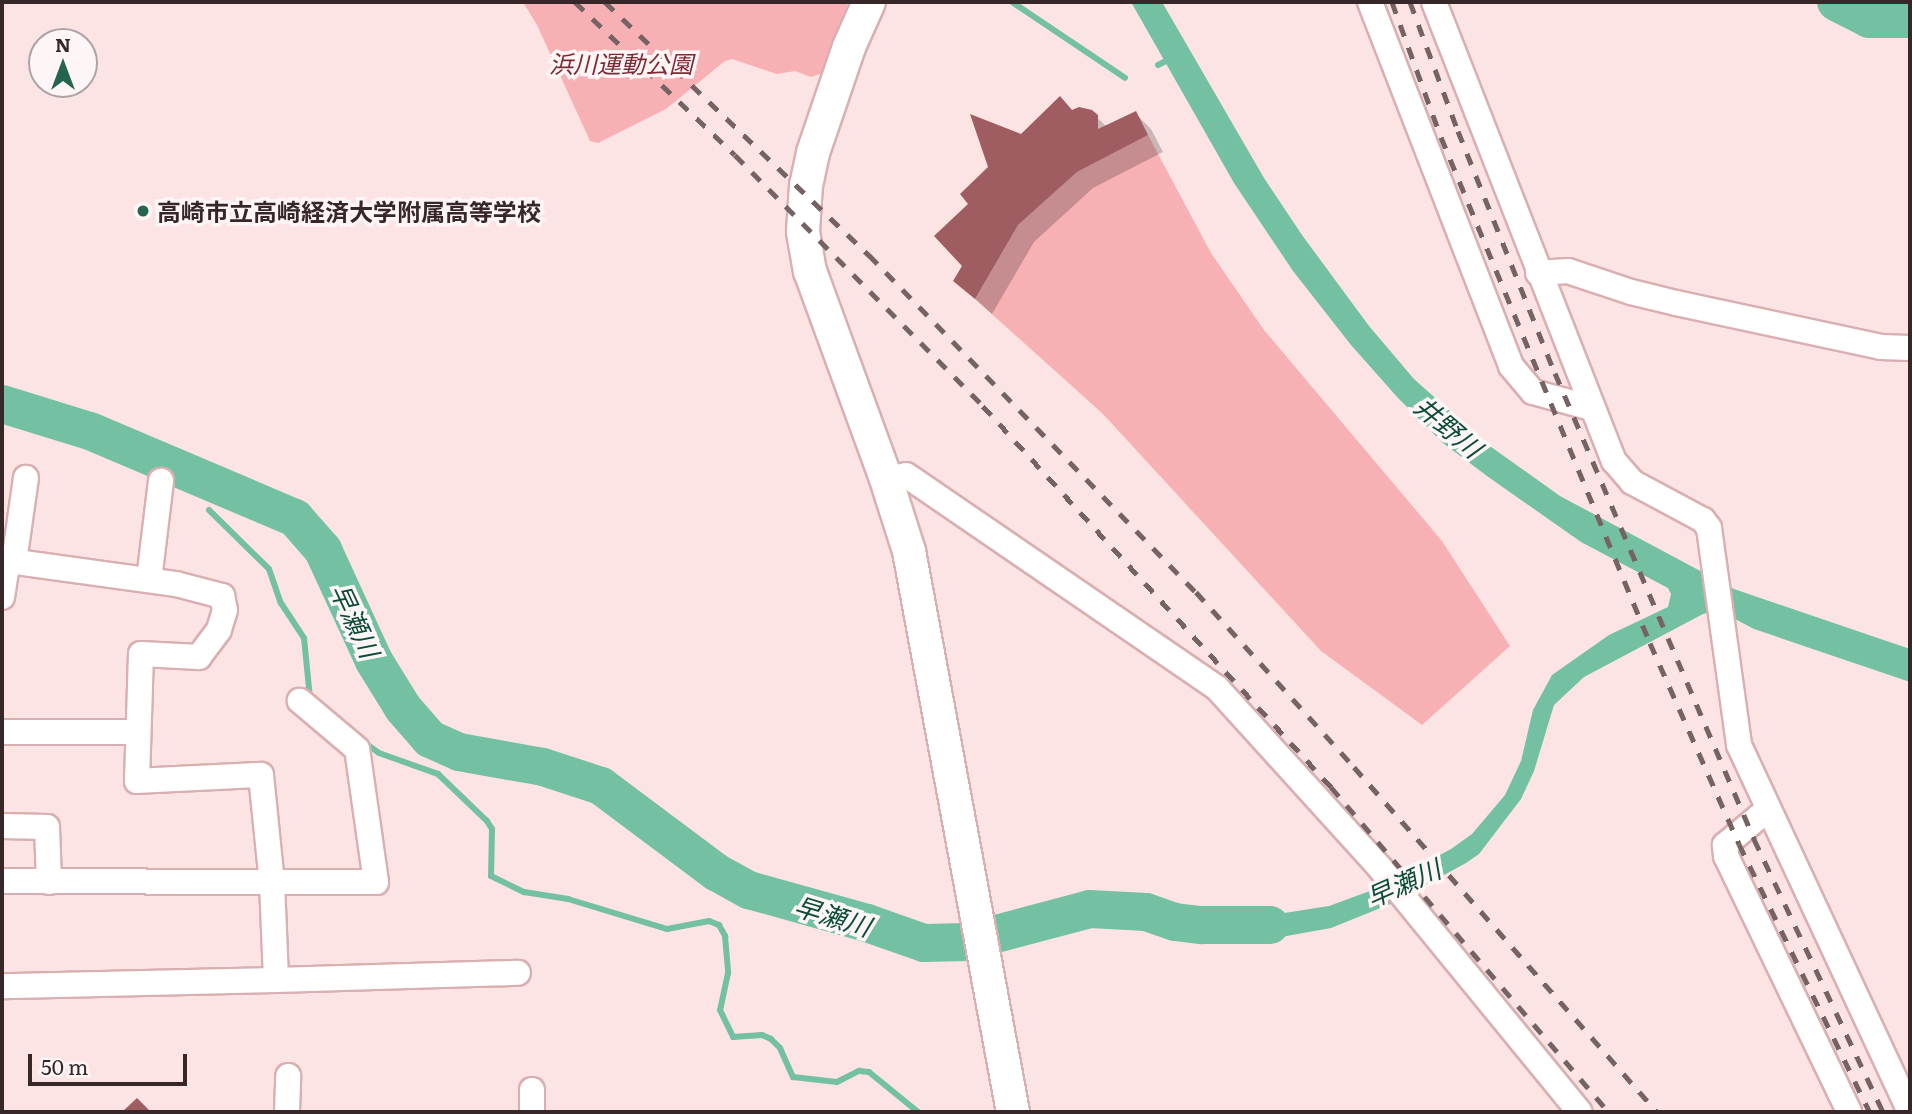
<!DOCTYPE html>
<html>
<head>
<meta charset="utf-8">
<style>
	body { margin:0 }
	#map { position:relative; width:1912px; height:1114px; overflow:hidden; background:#fde4e4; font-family:Literata,"Noto Sans JP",serif }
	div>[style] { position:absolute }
	.green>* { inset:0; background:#f7b1b4 }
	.water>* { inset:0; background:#74c0a3 }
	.shadow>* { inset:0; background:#0003 }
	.stream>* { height:6px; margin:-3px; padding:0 3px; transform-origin:3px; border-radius:3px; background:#74c0a3 }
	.river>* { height:38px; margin:-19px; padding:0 19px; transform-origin:19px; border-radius:19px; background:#74c0a3 }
	.building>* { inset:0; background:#9f5c61 }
	.roads { filter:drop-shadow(2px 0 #d9b0b2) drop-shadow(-2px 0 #d9b0b2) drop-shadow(0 2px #d9b0b2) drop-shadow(0 -2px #d9b0b2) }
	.minor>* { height:24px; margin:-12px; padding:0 12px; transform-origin:12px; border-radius:12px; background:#fff }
	.tertiary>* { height:32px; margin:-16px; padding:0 16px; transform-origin:16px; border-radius:16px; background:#fff }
	.rail>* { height:5px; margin-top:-2.5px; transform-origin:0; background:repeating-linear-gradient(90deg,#756263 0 12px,transparent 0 24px) }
	.dots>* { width:19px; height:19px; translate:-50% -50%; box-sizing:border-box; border:4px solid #fef6f6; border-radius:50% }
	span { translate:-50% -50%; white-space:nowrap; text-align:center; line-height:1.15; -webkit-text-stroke:7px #fef6f6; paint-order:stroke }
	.park-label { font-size:24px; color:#7e2a35; font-style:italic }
	.poi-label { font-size:24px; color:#372728; font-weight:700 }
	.left { translate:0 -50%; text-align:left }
	.water-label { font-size:26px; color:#0c4c3a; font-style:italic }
	.frame { position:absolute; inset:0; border:4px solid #372728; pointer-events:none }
	.north { position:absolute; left:28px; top:28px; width:70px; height:70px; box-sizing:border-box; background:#fef6f6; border:2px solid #aea3a4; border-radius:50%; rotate:0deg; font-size:19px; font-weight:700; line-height:28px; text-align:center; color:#372728 }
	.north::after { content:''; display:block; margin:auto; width:24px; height:32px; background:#276450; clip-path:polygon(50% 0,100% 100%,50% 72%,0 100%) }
	.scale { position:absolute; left:28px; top:1054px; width:159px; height:32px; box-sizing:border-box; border:4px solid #372728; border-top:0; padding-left:9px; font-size:21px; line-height:24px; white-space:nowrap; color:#372728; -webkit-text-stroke:5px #fef6f6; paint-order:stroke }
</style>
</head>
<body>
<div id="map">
	<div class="green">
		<i style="clip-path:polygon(523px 2px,848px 2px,823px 73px,811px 77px,795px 71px,777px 74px,732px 59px,725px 61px,666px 109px,598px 143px,590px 141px,537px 25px)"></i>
		<i style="clip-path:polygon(1148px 135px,1211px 253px,1264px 330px,1442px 541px,1510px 646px,1422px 725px,1321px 651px,1103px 414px,975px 299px,1018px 225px,1077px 172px)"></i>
	</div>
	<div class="water">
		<i style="clip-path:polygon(1131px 2px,1162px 2px,1264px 178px,1302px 235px,1369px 326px,1414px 379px,1487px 444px,1560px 496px,1734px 589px,1910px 649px,1910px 682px,1754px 629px,1733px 618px,1711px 612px,1703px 614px,1584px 677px,1554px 705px,1534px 771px,1521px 799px,1479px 854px,1466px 863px,1393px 903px,1331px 928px,1253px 942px,1216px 942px,1221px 918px,1252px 918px,1329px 906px,1378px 888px,1451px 849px,1472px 834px,1505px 795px,1521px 761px,1533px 710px,1552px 675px,1609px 635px,1668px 607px,1671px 594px,1668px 588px,1581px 542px,1487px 476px,1443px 443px,1398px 398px,1351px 345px,1293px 271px,1234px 183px)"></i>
	</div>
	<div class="shadow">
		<i style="clip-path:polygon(1072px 111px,1091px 112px,1107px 127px,1135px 113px,1151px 129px,1163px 152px,1093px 188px,1034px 242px,992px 314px,955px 281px,1020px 135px)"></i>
	</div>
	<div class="stream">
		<i style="left:1012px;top:2px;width:136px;rotate:33.9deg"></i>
		<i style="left:1158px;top:65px;width:16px;rotate:-27deg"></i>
		<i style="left:200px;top:491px;width:14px;rotate:-73deg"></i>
		<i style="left:209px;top:510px;width:84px;rotate:44.5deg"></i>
		<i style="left:269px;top:569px;width:36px;rotate:71deg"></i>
		<i style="left:281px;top:603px;width:42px;rotate:56.7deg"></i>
		<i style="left:304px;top:638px;width:60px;rotate:84.3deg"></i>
		<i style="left:361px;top:740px;width:22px;rotate:36deg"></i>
		<i style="left:379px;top:753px;width:63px;rotate:19.6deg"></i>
		<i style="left:438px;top:774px;width:68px;rotate:43.8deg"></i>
		<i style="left:487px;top:821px;width:9px;rotate:58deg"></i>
		<i style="left:492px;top:829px;width:47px;rotate:91.2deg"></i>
		<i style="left:491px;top:876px;width:37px;rotate:26deg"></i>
		<i style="left:524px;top:892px;width:45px;rotate:9deg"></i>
		<i style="left:568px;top:899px;width:103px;rotate:16.9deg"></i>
		<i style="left:667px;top:929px;width:43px;rotate:-10.8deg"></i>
		<i style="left:709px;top:921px;width:11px;rotate:22deg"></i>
		<i style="left:719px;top:925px;width:13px;rotate:61deg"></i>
		<i style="left:725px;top:936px;width:37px;rotate:85deg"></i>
		<i style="left:728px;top:973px;width:38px;rotate:102deg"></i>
		<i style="left:720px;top:1010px;width:30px;rotate:64deg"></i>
		<i style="left:733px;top:1037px;width:29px;rotate:-4deg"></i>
		<i style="left:762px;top:1035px;width:10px;rotate:24deg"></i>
		<i style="left:771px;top:1039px;width:13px;rotate:45deg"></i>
		<i style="left:780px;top:1048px;width:32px;rotate:66deg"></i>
		<i style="left:793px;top:1077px;width:44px;rotate:6.5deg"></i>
		<i style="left:837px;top:1082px;width:25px;rotate:-27deg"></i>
		<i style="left:859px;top:1071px;width:10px;rotate:6deg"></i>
		<i style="left:869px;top:1072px;width:63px;rotate:39.2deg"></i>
	</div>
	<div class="river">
		<i style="left:1836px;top:2px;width:37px;rotate:27deg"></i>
		<i style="left:1869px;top:19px;width:41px"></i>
		<i style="left:2px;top:404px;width:92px;rotate:17.1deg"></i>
		<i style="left:90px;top:431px;width:223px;rotate:23deg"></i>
		<i style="left:295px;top:518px;width:43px;rotate:48.8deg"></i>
		<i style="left:323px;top:550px;width:122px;rotate:65.3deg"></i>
		<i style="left:374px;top:661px;width:55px;rotate:58.3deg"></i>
		<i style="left:403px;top:708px;width:41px;rotate:48.9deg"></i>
		<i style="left:430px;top:739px;width:32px;rotate:24deg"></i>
		<i style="left:459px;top:752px;width:85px;rotate:10.1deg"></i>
		<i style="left:543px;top:767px;width:61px;rotate:18.1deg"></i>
		<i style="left:601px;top:786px;width:144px;rotate:36.8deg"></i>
		<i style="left:716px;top:872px;width:38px;rotate:29deg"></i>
		<i style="left:749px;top:890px;width:123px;rotate:15.6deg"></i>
		<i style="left:867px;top:923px;width:60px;rotate:19.3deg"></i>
		<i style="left:924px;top:943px;width:42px;rotate:-1.4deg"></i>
		<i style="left:966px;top:942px;width:128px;rotate:-14.9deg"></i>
		<i style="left:1090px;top:909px;width:56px;rotate:3.1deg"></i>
		<i style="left:1146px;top:912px;width:31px;rotate:19deg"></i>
		<i style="left:1175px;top:922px;width:26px;rotate:7deg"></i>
		<i style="left:1201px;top:925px;width:69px"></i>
	</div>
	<div class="building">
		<i style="clip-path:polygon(1060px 96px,1072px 110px,1079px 107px,1092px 110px,1098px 115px,1098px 129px,1136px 111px,1148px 135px,1077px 172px,1018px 225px,975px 299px,953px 281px,962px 266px,934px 236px,968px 204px,960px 194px,988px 167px,970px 114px,1021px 134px)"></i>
		<i style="clip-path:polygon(137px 1098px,151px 1112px,122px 1112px)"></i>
	</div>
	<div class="roads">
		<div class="minor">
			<i style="left:1370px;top:2px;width:390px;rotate:68.8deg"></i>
			<i style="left:1511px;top:366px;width:34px;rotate:50deg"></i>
			<i style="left:1533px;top:392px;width:60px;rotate:15.4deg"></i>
			<i style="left:1434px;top:2px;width:493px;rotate:68.6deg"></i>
			<i style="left:1614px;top:461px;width:28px;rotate:49deg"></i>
			<i style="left:1632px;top:482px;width:81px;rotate:28.2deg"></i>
			<i style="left:1703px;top:520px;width:10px;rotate:53deg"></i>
			<i style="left:1709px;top:528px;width:219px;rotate:82.1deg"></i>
			<i style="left:1739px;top:745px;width:405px;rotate:65deg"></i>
			<i style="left:1538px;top:273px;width:30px;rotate:-4deg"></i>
			<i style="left:1568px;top:271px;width:66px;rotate:18.4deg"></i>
			<i style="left:1631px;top:292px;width:46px;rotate:13.7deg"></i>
			<i style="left:1676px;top:303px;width:210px;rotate:12.1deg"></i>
			<i style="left:1881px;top:347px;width:29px;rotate:2deg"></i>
			<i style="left:886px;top:479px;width:20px;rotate:-11deg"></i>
			<i style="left:906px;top:475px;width:377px;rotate:34.4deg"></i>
			<i style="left:1217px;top:688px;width:243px;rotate:47.8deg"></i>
			<i style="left:1380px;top:868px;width:315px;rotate:50.7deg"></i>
			<i style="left:2px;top:560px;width:176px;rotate:7.9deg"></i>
			<i style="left:176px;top:584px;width:48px;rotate:14.6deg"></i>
			<i style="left:222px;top:596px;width:14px;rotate:78deg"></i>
			<i style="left:225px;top:610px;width:21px;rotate:107deg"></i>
			<i style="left:219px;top:630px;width:34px;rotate:127deg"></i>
			<i style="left:199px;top:657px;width:58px;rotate:-177deg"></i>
			<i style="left:141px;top:654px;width:127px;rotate:91.8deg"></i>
			<i style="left:137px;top:781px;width:124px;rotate:-2.8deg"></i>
			<i style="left:261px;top:775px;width:109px;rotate:84.2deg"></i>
			<i style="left:272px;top:883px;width:97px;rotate:87.6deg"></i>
			<i style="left:276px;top:980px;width:274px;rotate:178.7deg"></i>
			<i style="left:14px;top:562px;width:85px;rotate:-81.9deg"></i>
			<i style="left:149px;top:580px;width:100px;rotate:-83.1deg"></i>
			<i style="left:2px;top:597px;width:36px;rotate:-81deg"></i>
			<i style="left:2px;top:732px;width:136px"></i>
			<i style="left:1767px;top:810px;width:55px;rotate:140.2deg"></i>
			<i style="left:1725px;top:845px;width:11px;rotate:85deg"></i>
			<i style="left:1726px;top:856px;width:284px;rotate:64.3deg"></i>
			<i style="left:2px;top:826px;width:45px;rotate:1.3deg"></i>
			<i style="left:47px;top:827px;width:55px;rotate:87.9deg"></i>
			<i style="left:2px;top:881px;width:374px;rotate:0.2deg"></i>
			<i style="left:376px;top:882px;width:134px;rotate:-98.1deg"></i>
			<i style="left:357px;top:749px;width:75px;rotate:-139.9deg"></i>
			<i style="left:276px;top:980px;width:242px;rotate:-1.7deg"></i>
			<i style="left:532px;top:1090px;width:22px;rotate:90deg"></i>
			<i style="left:287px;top:1112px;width:36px;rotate:-88deg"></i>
		</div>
		<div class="tertiary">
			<i style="left:869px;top:2px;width:49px;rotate:114deg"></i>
			<i style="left:849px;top:47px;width:112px;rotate:108.8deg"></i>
			<i style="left:813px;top:153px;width:33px;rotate:102deg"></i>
			<i style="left:806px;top:185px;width:47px;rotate:93.7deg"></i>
			<i style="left:803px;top:232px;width:40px;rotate:80deg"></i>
			<i style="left:810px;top:271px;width:221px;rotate:69.9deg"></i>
			<i style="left:886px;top:479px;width:76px;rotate:72.3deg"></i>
			<i style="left:909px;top:551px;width:571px;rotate:79.5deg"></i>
		</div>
	</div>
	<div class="rail">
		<i style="left:575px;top:2px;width:221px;rotate:43.7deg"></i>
		<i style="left:735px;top:155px;width:353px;rotate:45.3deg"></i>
		<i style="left:983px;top:406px;width:516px;rotate:47.59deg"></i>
		<i style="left:1331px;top:787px;width:428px;rotate:49.5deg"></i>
		<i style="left:605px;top:2px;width:366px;rotate:43.8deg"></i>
		<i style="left:869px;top:255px;width:470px;rotate:45.9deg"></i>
		<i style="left:1196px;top:592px;width:236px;rotate:47.9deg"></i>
		<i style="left:1354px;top:767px;width:459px;rotate:48.7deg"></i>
		<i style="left:1392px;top:2px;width:144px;rotate:70.1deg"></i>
		<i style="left:1441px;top:137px;width:547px;rotate:67.56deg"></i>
		<i style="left:1650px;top:643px;width:220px;rotate:66.1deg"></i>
		<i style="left:1739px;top:844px;width:298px;rotate:64deg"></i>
		<i style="left:1410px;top:2px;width:138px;rotate:69.6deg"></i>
		<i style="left:1458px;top:131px;width:261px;rotate:68.2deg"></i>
		<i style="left:1555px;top:373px;width:288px;rotate:66.9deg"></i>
		<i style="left:1668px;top:638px;width:219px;rotate:66.8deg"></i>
		<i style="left:1754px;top:839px;width:302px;rotate:64.7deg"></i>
	</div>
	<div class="dots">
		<i style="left:143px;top:211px;background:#276450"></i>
	</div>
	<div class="park-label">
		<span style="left:621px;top:63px">浜川運動公園</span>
	</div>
	<div class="poi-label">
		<span class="left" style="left:157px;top:211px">高崎市立高崎経済大学附属高等学校</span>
	</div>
	<div class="water-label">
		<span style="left:1449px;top:426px;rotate:40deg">井野川</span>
		<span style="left:356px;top:620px;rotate:65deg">早瀬川</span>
		<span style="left:1403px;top:882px;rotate:-24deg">早瀬川</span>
		<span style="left:833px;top:915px;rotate:17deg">早瀬川</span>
	</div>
	<div class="frame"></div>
	<div class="north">N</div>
	<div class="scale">50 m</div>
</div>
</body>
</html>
